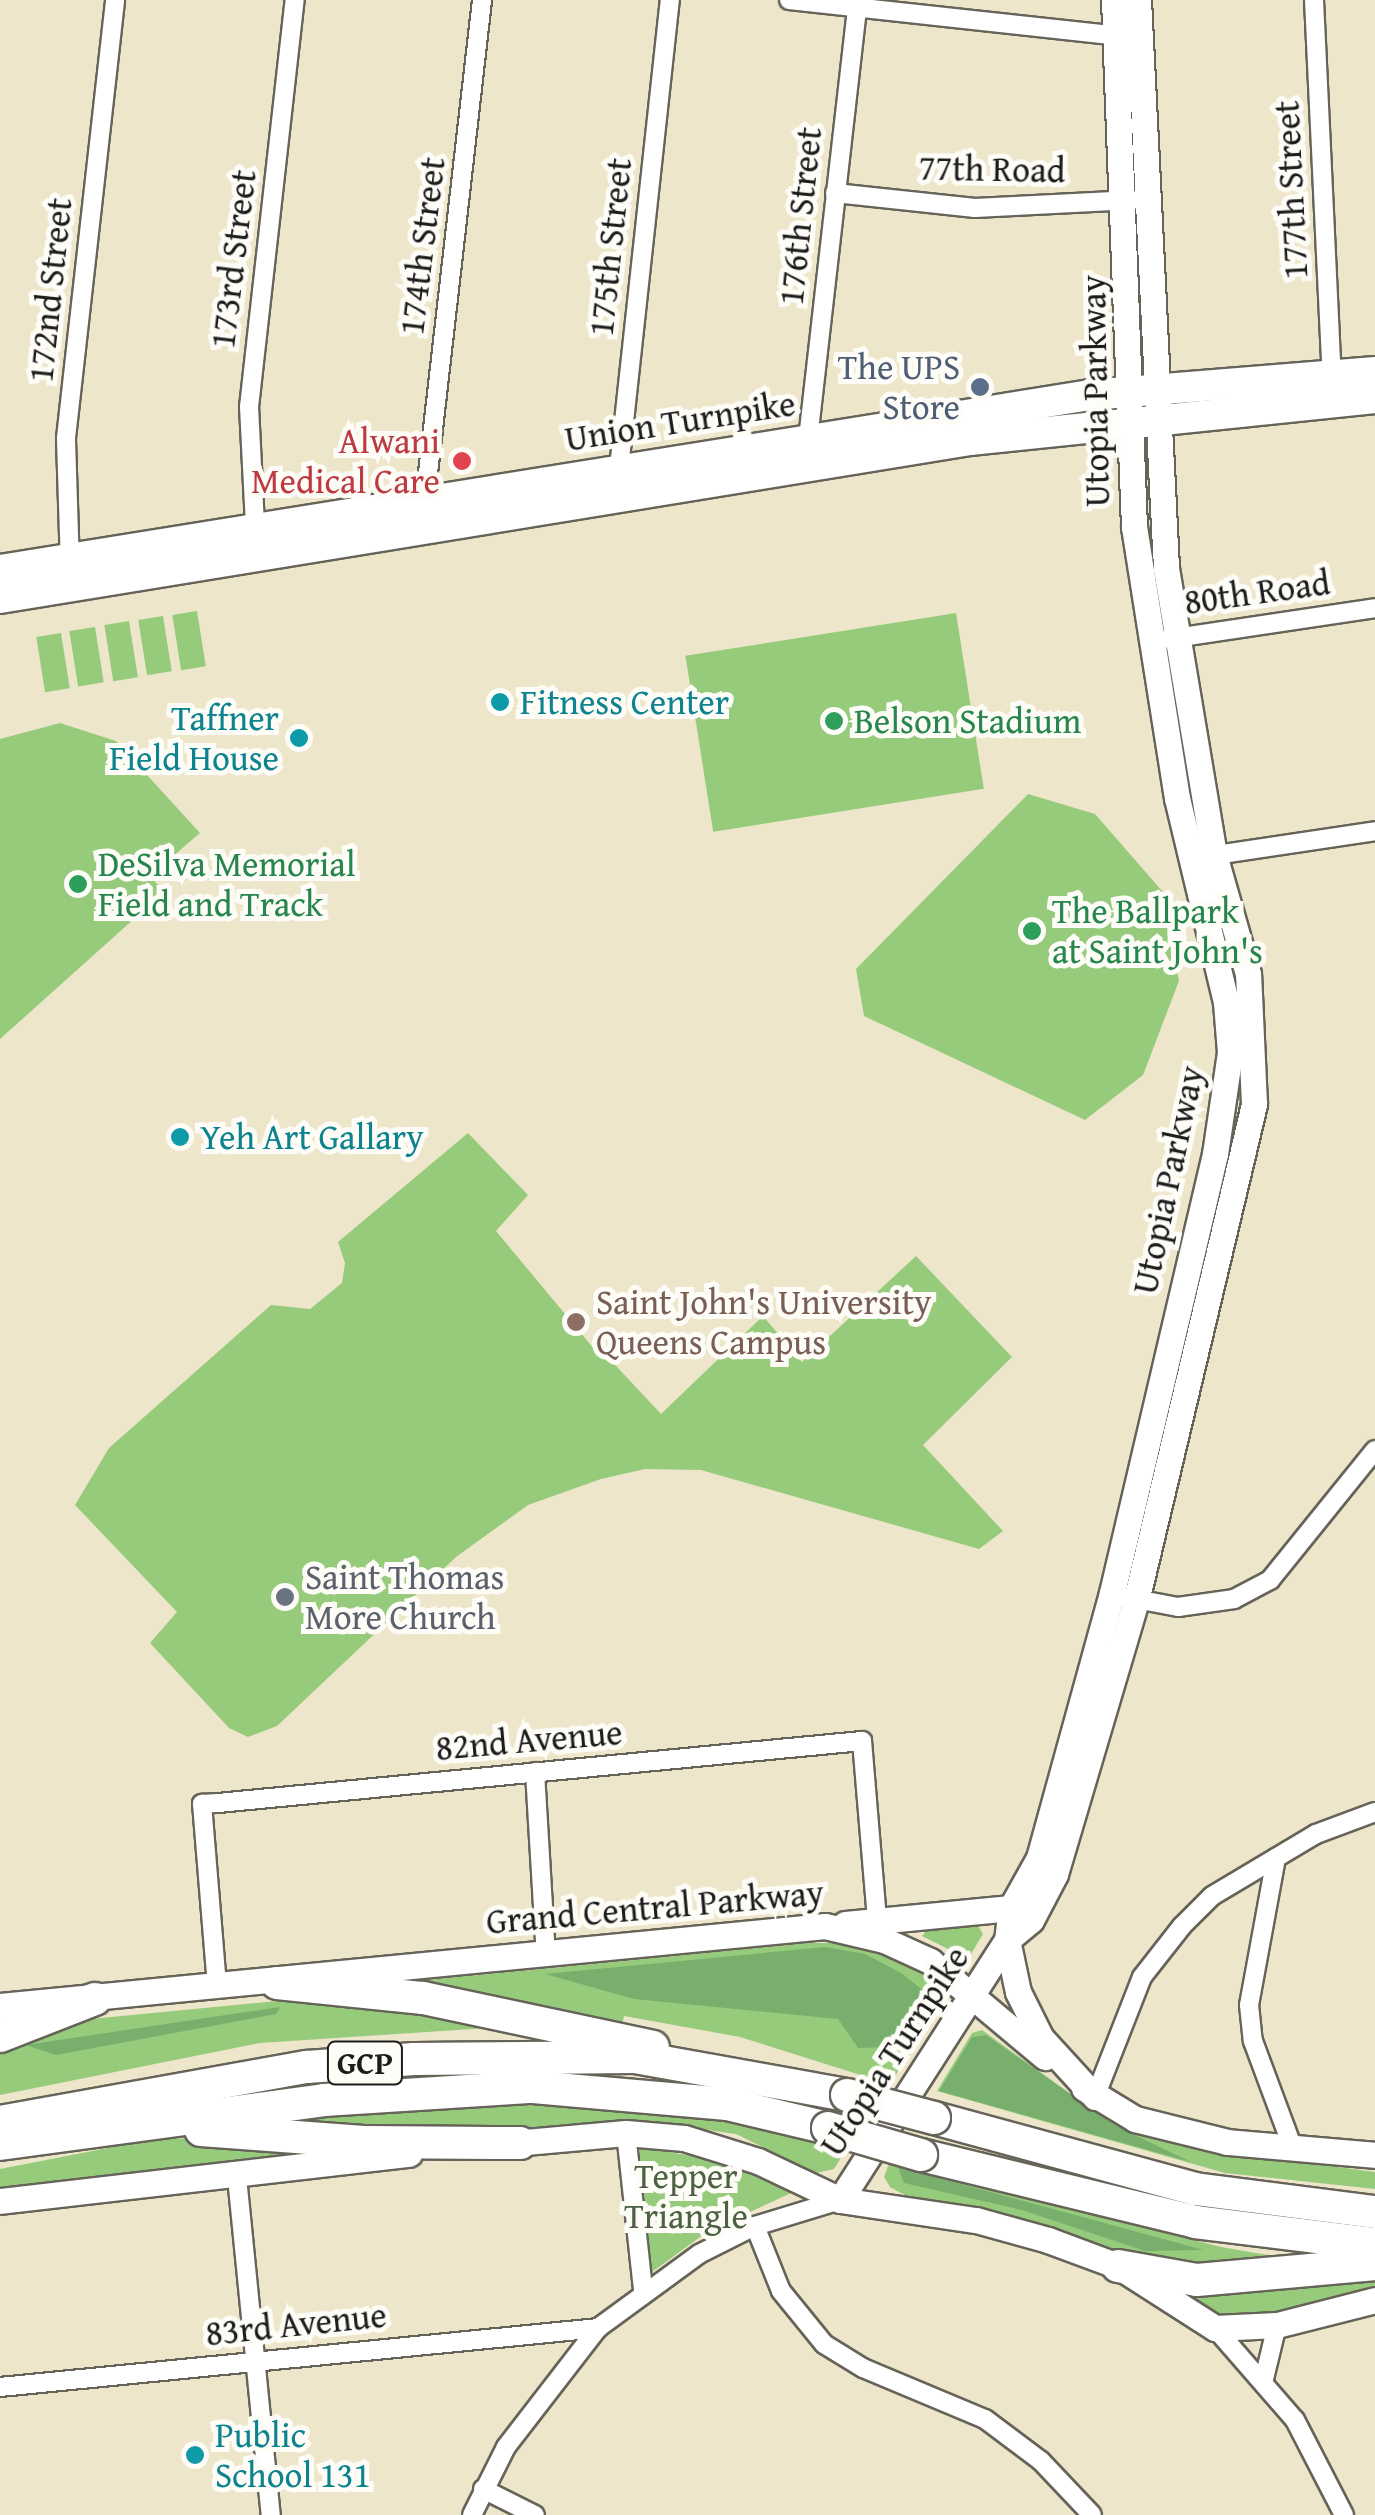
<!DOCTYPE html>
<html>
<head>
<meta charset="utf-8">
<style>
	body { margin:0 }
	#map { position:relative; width:1375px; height:2515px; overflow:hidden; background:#eee6ca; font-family:"Gentium Book Plus",serif }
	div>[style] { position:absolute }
	.green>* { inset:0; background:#96cb7c; transform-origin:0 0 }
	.forest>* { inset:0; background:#78af6c }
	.roads { filter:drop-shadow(2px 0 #666359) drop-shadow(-2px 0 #666359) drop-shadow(0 2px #666359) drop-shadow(0 -2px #666359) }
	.street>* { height:18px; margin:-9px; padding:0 9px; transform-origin:9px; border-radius:9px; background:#fff }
	.secondary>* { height:25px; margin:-12.5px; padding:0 12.5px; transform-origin:12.5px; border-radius:12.5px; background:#fff }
	.primary>* { height:30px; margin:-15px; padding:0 15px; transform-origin:15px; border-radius:15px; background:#fff }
	.highway>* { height:32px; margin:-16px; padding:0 16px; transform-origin:16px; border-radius:16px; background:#fff }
	.bridges { filter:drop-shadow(2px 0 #666359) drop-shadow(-2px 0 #666359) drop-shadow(0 2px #666359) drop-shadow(0 -2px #666359) }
	.highway-bridge>* { height:32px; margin:-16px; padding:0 16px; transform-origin:16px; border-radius:16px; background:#fff }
	.dots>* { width:28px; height:28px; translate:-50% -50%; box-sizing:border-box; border:5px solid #fdfcf7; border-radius:50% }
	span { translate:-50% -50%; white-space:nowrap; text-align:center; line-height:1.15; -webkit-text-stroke:10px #fdfcf7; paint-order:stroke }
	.shield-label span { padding:2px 8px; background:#fdfcf7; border:2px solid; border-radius:8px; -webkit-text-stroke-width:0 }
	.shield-label { font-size:32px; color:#1c1c1c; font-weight:700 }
	.street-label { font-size:35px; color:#1c1c1c }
	.service-label { font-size:35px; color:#4e5e75 }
	.right { translate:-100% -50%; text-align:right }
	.health-label { font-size:35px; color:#be3a42 }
	.culture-label { font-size:35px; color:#0d838f }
	.left { translate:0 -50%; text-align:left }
	.leisure-label { font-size:35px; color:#27864d }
	.education-label { font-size:35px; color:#785e54 }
	.worship-label { font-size:35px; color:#5b616d }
	.park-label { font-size:35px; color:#4d6242 }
</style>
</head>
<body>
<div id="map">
	<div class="green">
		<i style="left:197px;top:611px;width:56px;height:25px;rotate:81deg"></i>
		<i style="left:956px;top:613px;width:178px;height:274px;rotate:81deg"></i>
		<i style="left:163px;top:616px;width:56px;height:25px;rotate:81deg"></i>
		<i style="left:129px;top:621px;width:57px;height:25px;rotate:81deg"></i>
		<i style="left:95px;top:627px;width:56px;height:26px;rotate:81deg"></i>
		<i style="left:61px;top:633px;width:56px;height:25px;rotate:81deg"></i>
		<i style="clip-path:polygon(60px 723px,116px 741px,200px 833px,150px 876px,164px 892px,0 1039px,0 739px)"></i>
		<i style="clip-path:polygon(1028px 794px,1095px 814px,1163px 892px,1179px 981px,1143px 1075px,1085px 1120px,864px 1016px,856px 969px)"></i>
		<i style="clip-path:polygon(468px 1133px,528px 1195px,496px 1231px,600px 1356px,604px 1353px,661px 1414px,763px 1316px,802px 1362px,916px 1256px,1012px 1357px,923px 1445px,1003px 1531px,979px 1549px,701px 1470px,645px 1469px,601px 1479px,528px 1505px,456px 1557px,277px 1726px,248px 1737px,229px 1728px,150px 1643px,177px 1612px,75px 1505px,109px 1448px,271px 1305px,310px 1309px,342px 1283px,345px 1263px,338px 1242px)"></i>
		<i style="clip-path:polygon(978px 1926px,983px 1934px,968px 1959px,922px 1936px,927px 1930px)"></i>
		<i style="clip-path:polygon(808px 1943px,846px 1943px,885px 1953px,917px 1967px,933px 1986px,930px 2022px,893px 2079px,886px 2083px,740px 2037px,624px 2016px,621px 2029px,386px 1984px)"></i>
		<i style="clip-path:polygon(339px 1995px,503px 2027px,260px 2043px,0 2095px,0 2043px,70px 2021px)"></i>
		<i style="clip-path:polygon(982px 2030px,1089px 2107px,1127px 2125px,1190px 2147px,1375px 2172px,1375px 2189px,1225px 2173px,937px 2091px,972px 2033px)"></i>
		<i style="clip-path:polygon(437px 2099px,700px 2106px,847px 2148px,834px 2169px,816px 2173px,736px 2134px,635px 2120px,474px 2135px,273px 2126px,349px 2105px)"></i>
		<i style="clip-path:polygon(210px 2138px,390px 2149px,0 2188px,0 2169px,154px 2139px)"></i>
		<i style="clip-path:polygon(639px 2147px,722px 2161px,791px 2193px,707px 2232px,652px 2272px)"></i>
		<i style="clip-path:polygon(890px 2161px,1221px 2247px,1280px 2257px,1183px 2272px,921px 2204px,890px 2187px,884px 2177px)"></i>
		<i style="clip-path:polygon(1375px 2270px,1375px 2291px,1269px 2316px,1229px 2318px,1180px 2293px)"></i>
	</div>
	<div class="forest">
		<i style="clip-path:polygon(825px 1947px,865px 1954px,901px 1973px,924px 1991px,922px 2026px,892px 2047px,858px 2048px,838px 2019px,634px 1999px,545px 1974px)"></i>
		<i style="clip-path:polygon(280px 2007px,276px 2014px,56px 2055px,26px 2045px)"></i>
		<i style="clip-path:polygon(986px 2035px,1116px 2126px,1191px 2162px,939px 2091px,972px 2037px)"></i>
		<i style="clip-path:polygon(898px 2167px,1204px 2250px,1145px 2251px,1022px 2210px,904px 2183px)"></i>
	</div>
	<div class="roads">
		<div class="street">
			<i style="left:789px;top:0;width:340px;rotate:6.2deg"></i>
			<i style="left:1314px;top:0;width:377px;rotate:87.3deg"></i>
			<i style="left:835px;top:193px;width:141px;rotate:6.1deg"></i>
			<i style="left:975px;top:208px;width:158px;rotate:-2.9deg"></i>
			<i style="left:808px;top:439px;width:442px;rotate:-83.5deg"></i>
			<i style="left:618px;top:477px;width:480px;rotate:-83.8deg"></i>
			<i style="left:425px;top:499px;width:502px;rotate:-83.48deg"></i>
			<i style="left:255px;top:525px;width:118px;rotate:-92.9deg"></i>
			<i style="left:249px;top:407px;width:410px;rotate:-83.6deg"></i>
			<i style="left:70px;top:567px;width:129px;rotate:-91.8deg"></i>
			<i style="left:66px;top:438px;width:441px;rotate:-83.6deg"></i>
			<i style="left:1168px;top:639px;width:209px;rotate:-8.5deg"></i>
			<i style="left:1202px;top:857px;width:175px;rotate:-8.5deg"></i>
			<i style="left:1125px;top:1597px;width:54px;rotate:10.7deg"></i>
			<i style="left:1178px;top:1607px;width:57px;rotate:-8.1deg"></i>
			<i style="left:1234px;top:1599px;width:41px;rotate:-27.8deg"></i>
			<i style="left:1270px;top:1580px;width:167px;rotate:-51.1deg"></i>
			<i style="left:535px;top:1772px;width:184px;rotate:86.6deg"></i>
			<i style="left:1276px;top:1858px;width:149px;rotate:100.4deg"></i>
			<i style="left:1249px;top:2005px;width:36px;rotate:84deg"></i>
			<i style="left:1253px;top:2041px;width:117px;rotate:69.6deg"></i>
			<i style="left:217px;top:1986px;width:183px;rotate:-94.7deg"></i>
			<i style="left:202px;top:1804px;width:16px;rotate:-4deg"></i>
			<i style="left:218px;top:1803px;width:647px;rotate:-5.5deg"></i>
			<i style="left:862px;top:1741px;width:181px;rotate:85.2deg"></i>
			<i style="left:1095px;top:2097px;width:129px;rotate:-68.6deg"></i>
			<i style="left:1142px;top:1977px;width:65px;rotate:-51.9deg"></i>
			<i style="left:1182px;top:1926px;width:42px;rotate:-45deg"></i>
			<i style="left:1212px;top:1896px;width:121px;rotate:-30.8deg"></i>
			<i style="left:1316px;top:1834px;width:63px;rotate:-20.4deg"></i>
			<i style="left:626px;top:2133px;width:158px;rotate:83.8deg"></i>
			<i style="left:237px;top:2177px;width:340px;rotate:84.3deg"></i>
			<i style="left:755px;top:2226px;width:70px;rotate:68.2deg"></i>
			<i style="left:781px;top:2291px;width:68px;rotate:50.9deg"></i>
			<i style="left:824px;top:2344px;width:46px;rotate:31.6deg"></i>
			<i style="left:863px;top:2368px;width:132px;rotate:22.7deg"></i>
			<i style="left:985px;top:2419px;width:70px;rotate:36.9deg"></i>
			<i style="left:1041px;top:2461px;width:74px;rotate:46.6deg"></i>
			<i style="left:1215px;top:2328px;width:122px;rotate:49deg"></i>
			<i style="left:1295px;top:2420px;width:107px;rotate:62.7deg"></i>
			<i style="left:1264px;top:2379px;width:56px;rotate:-76.5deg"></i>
			<i style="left:0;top:2387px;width:601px;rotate:-5.63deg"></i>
			<i style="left:483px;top:2489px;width:58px;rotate:26.6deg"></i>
			<i style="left:472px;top:2515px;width:76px;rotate:-63.4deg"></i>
			<i style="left:506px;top:2447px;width:150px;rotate:-52.3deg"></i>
			<i style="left:598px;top:2328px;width:125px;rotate:-36.2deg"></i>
			<i style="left:699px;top:2254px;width:63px;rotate:-26.6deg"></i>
			<i style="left:755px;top:2226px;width:89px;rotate:-17deg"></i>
		</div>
		<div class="secondary">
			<i style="left:845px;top:1924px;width:167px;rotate:-5.5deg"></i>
			<i style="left:0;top:2006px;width:829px;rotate:-5.54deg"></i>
			<i style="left:825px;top:1926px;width:61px;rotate:13.3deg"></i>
			<i style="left:884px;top:1940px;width:51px;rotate:24.5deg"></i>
			<i style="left:930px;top:1961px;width:150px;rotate:39.9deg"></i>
			<i style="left:1084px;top:2088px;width:60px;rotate:31.3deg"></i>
			<i style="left:1135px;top:2119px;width:95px;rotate:14deg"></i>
			<i style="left:1227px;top:2142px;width:149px;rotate:5deg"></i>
			<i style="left:1095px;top:2097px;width:80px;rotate:-132.5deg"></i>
			<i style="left:1041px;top:2038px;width:51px;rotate:-116.6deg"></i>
			<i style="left:1018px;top:1992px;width:53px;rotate:-101.9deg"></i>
			<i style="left:1007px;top:1940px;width:32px;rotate:-83deg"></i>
			<i style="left:1011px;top:1908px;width:57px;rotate:-60.8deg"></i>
			<i style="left:1039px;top:1858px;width:275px;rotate:-74.6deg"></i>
			<i style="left:1112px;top:1593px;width:451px;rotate:-76.8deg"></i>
			<i style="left:1215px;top:1154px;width:103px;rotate:-81.6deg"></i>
			<i style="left:1230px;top:1052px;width:50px;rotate:-94.6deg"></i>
			<i style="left:1226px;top:1002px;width:210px;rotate:-103.5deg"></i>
			<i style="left:1177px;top:798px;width:274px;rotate:-99deg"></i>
			<i style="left:1134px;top:527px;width:527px;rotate:-92.17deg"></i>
			<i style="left:503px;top:2144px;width:123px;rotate:-5.1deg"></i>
			<i style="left:626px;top:2133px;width:58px;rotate:4.9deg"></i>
			<i style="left:684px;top:2138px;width:77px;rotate:17.3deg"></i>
			<i style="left:758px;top:2161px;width:91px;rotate:25.4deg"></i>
			<i style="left:840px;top:2200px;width:137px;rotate:8.4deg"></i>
			<i style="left:976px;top:2220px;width:75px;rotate:15.5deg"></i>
			<i style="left:1048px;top:2240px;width:75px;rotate:20.4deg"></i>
			<i style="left:1118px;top:2266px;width:115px;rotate:32.6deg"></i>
			<i style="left:1215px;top:2328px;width:62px;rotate:-2.8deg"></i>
			<i style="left:1277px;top:2325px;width:101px;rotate:-14.3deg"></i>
			<i style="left:840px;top:2200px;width:309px;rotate:-57.3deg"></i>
			<i style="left:1007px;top:1940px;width:31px;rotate:-40deg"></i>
			<i style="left:1031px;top:1920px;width:52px;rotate:-62.4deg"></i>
			<i style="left:1055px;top:1874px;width:285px;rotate:-73.5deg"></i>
			<i style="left:1136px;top:1601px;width:511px;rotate:-76.64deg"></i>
			<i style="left:1254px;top:1104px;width:130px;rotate:-92.6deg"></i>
			<i style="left:1248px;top:974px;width:124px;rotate:-105.9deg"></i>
			<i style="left:1214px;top:855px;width:291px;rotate:-99.5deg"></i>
			<i style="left:1166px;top:568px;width:569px;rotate:-92.82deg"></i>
			<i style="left:0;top:2201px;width:412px;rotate:-6.6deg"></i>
		</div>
		<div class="primary">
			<i style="left:0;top:570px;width:1104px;rotate:-9.12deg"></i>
			<i style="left:1090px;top:395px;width:286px;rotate:-4.6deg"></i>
			<i style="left:0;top:598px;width:983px;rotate:-9.25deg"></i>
			<i style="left:970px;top:440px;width:407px;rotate:-5.9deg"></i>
		</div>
		<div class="highway">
			<i style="left:277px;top:1983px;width:147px;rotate:5.9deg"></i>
			<i style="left:423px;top:1998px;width:235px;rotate:12deg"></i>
			<i style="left:0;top:2036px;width:102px;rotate:-21.3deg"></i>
			<i style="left:934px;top:2118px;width:270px;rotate:15.2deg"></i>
			<i style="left:1195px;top:2189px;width:181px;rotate:7.3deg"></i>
			<i style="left:0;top:2122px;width:312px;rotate:-10.2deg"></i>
			<i style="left:307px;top:2067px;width:107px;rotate:-4.3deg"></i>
			<i style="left:414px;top:2059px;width:221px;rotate:-0.5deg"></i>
			<i style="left:635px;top:2057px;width:215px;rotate:10.2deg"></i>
			<i style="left:201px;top:2130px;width:163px;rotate:4.2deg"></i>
			<i style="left:364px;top:2142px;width:156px;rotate:0.4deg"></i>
			<i style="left:0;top:2144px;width:327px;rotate:-7.7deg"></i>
			<i style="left:324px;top:2100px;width:209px;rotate:-3.6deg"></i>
			<i style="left:533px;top:2087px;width:195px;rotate:5deg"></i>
			<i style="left:727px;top:2104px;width:104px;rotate:13.4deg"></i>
			<i style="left:921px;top:2155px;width:282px;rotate:13.7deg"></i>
			<i style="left:1195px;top:2222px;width:181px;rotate:7deg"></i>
			<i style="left:1118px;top:2266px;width:80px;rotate:10deg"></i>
			<i style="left:1197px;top:2280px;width:179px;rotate:-5.1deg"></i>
		</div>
	</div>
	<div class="bridges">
		<div class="highway-bridge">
			<i style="left:847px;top:2095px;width:90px;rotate:14.8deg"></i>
			<i style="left:828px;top:2128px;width:97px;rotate:16.2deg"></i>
		</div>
	</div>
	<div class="dots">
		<i style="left:980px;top:387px;background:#5c6f8a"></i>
		<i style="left:462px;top:461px;background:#e0444e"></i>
		<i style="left:500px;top:702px;background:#0f9aa8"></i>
		<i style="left:834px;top:721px;background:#2e9e5b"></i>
		<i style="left:299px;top:738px;background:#0f9aa8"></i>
		<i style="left:78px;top:884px;background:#2e9e5b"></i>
		<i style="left:1032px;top:931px;background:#2e9e5b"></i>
		<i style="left:180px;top:1137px;background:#0f9aa8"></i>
		<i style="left:576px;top:1322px;background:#8d6e63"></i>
		<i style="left:285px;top:1597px;background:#6b7280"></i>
		<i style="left:195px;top:2455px;background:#0f9aa8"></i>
	</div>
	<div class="shield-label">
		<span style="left:365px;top:2063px">GCP</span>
	</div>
	<div class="street-label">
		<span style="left:992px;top:169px;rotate:1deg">77th Road</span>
		<span style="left:1291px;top:190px;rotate:-93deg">177th Street</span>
		<span style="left:800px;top:216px;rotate:-84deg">176th Street</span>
		<span style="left:422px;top:246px;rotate:-83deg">174th Street</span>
		<span style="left:610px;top:247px;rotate:-84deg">175th Street</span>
		<span style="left:233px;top:259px;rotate:-83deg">173rd Street</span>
		<span style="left:50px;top:290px;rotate:-84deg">172nd Street</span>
		<span style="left:1095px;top:391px;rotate:-91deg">Utopia Parkway</span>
		<span style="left:680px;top:421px;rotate:-9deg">Union Turnpike</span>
		<span style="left:1257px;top:592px;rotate:-8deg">80th Road</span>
		<span style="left:1168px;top:1180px;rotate:-78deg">Utopia Parkway</span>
		<span style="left:529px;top:1740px;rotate:-5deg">82nd Avenue</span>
		<span style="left:655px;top:1907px;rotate:-5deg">Grand Central Parkway</span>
		<span style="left:894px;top:2051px;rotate:-57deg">Utopia Turnpike</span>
		<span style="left:296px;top:2324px;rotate:-6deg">83rd Avenue</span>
	</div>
	<div class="service-label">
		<span class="right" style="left:960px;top:387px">The UPS<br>Store</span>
	</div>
	<div class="health-label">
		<span class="right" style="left:440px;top:461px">Alwani<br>Medical Care</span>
	</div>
	<div class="culture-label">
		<span class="left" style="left:520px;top:702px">Fitness Center</span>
		<span class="right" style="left:279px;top:738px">Taffner<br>Field House</span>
		<span class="left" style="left:200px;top:1137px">Yeh Art Gallary</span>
		<span class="left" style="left:215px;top:2455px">Public<br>School 131</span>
	</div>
	<div class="leisure-label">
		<span class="left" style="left:854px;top:721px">Belson Stadium</span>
		<span class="left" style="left:98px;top:884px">DeSilva Memorial<br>Field and Track</span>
		<span class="left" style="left:1052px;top:931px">The Ballpark<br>at Saint John's</span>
	</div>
	<div class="education-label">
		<span class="left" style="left:596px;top:1322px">Saint John's University<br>Queens Campus</span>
	</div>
	<div class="worship-label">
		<span class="left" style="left:305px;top:1597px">Saint Thomas<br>More Church</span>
	</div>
	<div class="park-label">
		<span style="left:686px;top:2196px">Tepper<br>Triangle</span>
	</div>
</div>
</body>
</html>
